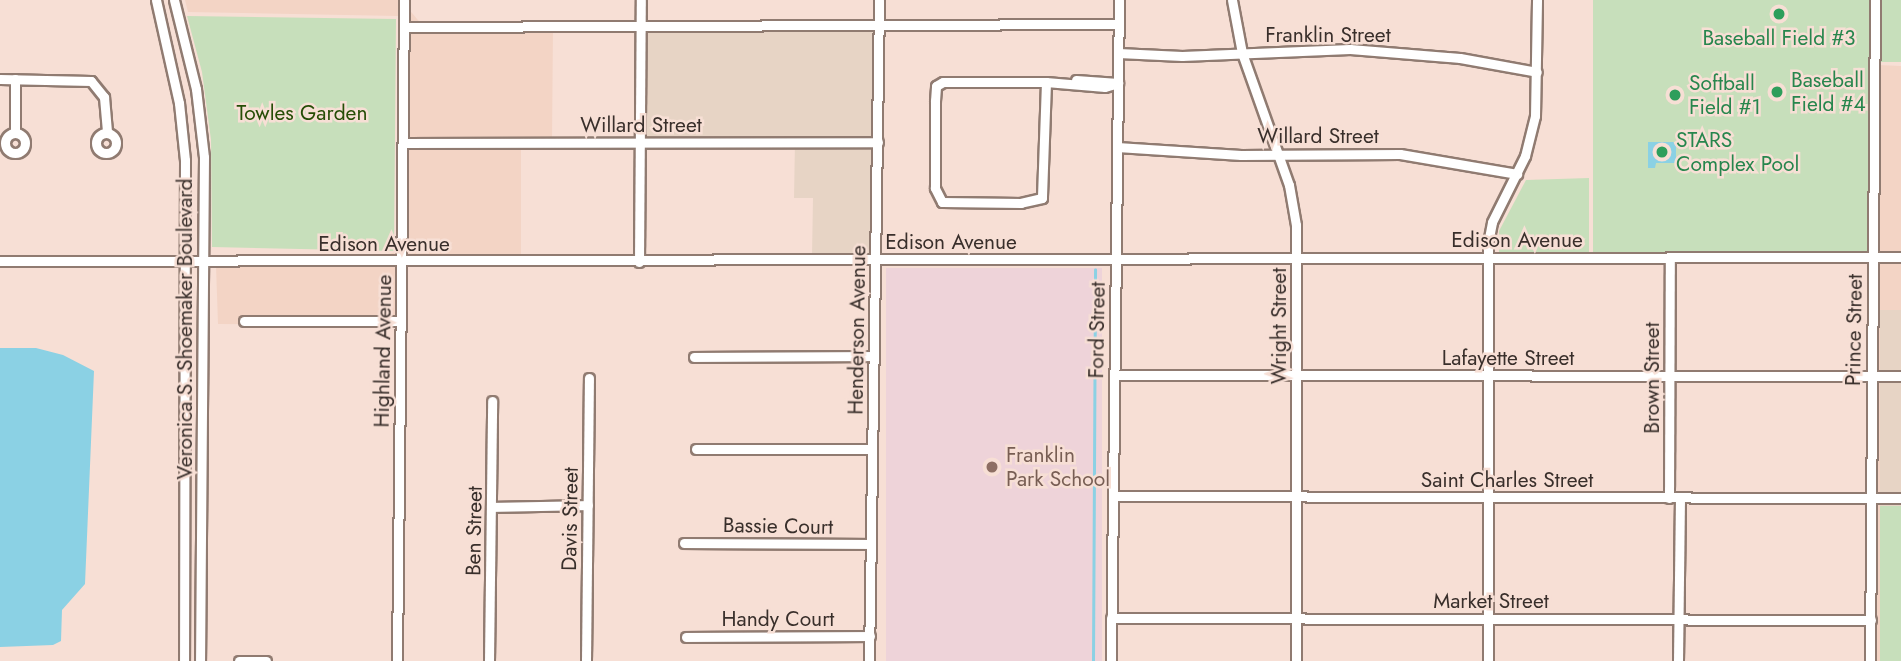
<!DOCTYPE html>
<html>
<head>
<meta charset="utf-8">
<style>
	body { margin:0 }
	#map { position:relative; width:1901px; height:661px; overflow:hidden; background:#f7dfd5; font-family:Jost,sans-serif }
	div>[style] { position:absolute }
	.built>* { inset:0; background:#f3d4c5; transform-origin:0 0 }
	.industrial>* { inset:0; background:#e7d4c5; transform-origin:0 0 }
	.education>* { inset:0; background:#eed3d9; transform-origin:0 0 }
	.green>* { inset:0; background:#c7dfbb; transform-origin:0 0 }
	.water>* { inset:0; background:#8bd1e4 }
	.stream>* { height:2.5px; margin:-1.25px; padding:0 1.25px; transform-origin:1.25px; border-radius:1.25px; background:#8bd1e4 }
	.roads { filter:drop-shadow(2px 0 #907b71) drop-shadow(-2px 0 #907b71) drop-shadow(0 2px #907b71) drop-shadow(0 -2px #907b71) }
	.minor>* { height:9px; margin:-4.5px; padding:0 4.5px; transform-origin:4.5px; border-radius:4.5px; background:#fff }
	.minor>.ring { margin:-4.5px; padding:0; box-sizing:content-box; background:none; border:9px solid #fff; border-radius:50% }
	.dots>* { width:19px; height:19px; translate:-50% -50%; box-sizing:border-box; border:4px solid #f7dfd5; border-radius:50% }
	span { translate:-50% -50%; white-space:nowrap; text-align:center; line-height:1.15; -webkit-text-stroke:5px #f7dfd5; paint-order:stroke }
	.street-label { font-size:21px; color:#392f2b }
	.leisure-label { font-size:21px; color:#27864d }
	.left { translate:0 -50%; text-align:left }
	.park-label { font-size:21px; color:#264d06 }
	.education-label { font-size:21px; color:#785e54 }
</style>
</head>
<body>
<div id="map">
	<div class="built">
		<i style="clip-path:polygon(185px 0,401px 0,423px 26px,553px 26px,552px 142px,521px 143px,521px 257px,380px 257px,398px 251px,398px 16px,188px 12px)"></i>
		<i style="clip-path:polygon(1878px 65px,1901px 66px,1901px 252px,1873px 252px)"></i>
		<i style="left:1869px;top:262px;width:32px;height:399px"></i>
		<i style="clip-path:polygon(216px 266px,373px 266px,408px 267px,399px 277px,399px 325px,218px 324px)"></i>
	</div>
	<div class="industrial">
		<i style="clip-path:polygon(875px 26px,872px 255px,812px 256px,813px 198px,794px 198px,795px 141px,636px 142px,637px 27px)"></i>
		<i style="left:1880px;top:310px;width:21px;height:197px"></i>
	</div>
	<div class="education">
		<i style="left:886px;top:268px;width:216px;height:393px"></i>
	</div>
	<div class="green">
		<i style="left:1593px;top:0;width:277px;height:254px"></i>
		<i style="left:1880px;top:0;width:21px;height:62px"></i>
		<i style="clip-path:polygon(187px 16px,396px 19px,394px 251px,212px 247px,211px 140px,202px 72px)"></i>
		<i style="clip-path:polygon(1589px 178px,1589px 253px,1499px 253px,1499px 231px,1526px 180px)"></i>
		<i style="left:1901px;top:506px;width:155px;height:21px;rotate:90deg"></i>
	</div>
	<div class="water">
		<i style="clip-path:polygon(1648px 142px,1676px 142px,1676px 163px,1656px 163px,1655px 168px,1648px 168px)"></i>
		<i style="clip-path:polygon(0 348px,36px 348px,63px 355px,94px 371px,85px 584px,62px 610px,61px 641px,53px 645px,0 647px)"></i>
	</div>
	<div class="stream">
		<i style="left:1093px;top:661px;width:391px;rotate:-89.7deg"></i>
	</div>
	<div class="roads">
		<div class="minor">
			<i style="left:156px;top:0;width:106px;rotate:77.4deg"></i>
			<i style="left:179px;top:103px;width:57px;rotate:84deg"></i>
			<i style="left:185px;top:160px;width:501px;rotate:90.11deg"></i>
			<i style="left:174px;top:0;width:92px;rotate:76.1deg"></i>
			<i style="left:196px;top:89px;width:68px;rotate:83.3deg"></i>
			<i style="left:204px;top:157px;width:504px;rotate:90.45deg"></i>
			<i style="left:1232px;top:0;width:54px;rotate:79.3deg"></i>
			<i style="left:1242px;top:53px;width:140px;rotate:70.4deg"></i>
			<i style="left:1289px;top:185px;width:41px;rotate:80.1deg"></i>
			<i style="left:1296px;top:225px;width:436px;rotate:90deg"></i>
			<i style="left:404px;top:27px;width:714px;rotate:-0.24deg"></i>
			<i style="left:1118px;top:53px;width:64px;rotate:2.7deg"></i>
			<i style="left:1182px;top:56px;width:168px;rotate:-2.4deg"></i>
			<i style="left:1350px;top:49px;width:110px;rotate:4.7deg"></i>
			<i style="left:1460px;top:58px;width:78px;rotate:10.3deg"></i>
			<i style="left:0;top:79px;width:91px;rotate:1.3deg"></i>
			<i style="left:91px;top:81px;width:21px;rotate:51deg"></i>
			<i style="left:104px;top:97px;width:36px;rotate:85deg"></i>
			<i style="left:15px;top:79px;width:54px;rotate:90deg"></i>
			<i style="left:1076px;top:80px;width:42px;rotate:4.1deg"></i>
			<i style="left:943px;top:82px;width:103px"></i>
			<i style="left:1046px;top:82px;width:116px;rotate:92deg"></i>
			<i style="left:1042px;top:198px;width:22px;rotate:167deg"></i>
			<i style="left:1021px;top:203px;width:79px;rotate:-179.3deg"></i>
			<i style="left:942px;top:202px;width:16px;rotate:-117deg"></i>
			<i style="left:935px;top:188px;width:87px;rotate:-90deg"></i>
			<i style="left:935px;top:101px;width:15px;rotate:-86deg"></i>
			<i style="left:936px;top:86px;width:8px;rotate:-30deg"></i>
			<i style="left:1046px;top:82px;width:59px;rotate:4.8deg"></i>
			<i style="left:1105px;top:87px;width:14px;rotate:-17deg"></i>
			<i class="ring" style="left:96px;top:133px;width:11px;height:11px"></i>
			<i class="ring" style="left:5px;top:133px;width:11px;height:11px"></i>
			<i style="left:403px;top:143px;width:475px;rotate:-0.1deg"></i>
			<i style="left:1117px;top:147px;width:124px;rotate:3.7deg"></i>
			<i style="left:1241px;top:155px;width:159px;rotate:-0.4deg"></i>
			<i style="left:1400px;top:154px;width:119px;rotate:9.7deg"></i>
			<i style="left:0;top:261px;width:1901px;rotate:-0.12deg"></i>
			<i style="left:639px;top:262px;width:262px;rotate:-89.6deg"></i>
			<i style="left:244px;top:321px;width:157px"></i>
			<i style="left:694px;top:357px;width:179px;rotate:-0.3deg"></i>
			<i style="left:1114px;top:375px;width:787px;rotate:0.07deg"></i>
			<i style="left:696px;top:449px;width:176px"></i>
			<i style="left:1113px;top:496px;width:788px;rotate:0.15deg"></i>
			<i style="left:1669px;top:498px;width:240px;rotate:-89.8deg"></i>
			<i style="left:493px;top:507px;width:95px;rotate:-1.2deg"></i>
			<i style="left:684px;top:543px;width:187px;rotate:0.3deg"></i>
			<i style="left:1111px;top:618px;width:760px;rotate:0.15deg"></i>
			<i style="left:686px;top:637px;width:184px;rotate:-0.3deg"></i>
			<i style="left:239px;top:661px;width:27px"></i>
			<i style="left:397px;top:661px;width:661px;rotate:-89.39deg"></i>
			<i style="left:489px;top:661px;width:260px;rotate:-89.3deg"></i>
			<i style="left:586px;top:661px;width:283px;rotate:-89.4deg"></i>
			<i style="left:869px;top:661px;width:661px;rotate:-89.13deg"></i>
			<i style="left:1111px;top:661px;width:661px;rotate:-89.31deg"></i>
			<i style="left:1488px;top:661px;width:418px;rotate:-90deg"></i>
			<i style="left:1488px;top:243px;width:21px;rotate:-79deg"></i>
			<i style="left:1492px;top:222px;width:74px;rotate:-63.4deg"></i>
			<i style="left:1525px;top:156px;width:41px;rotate:-76deg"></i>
			<i style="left:1535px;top:116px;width:116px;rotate:-89deg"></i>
			<i style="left:1678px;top:661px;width:163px;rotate:-89.3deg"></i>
			<i style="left:1870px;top:661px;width:661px;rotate:-89.57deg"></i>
		</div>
	</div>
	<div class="dots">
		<i style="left:1779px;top:14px;background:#2e9e5b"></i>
		<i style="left:1777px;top:92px;background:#2e9e5b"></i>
		<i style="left:1675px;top:95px;background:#2e9e5b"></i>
		<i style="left:1662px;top:152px;background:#2e9e5b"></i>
		<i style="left:992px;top:467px;background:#8d6e63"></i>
	</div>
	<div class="street-label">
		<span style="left:1328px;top:35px">Franklin Street</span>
		<span style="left:641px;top:125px">Willard Street</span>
		<span style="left:1318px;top:136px">Willard Street</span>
		<span style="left:1517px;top:240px">Edison Avenue</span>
		<span style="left:951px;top:242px">Edison Avenue</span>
		<span style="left:384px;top:244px">Edison Avenue</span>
		<span style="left:1279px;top:326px;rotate:-90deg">Wright Street</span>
		<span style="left:185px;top:329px;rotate:-90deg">Veronica S. Shoemaker Boulevard</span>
		<span style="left:857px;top:330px;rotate:-89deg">Henderson Avenue</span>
		<span style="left:1097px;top:330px;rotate:-89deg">Ford Street</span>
		<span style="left:1854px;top:330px;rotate:-89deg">Prince Street</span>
		<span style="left:383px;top:351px;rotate:-89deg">Highland Avenue</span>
		<span style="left:1508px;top:358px">Lafayette Street</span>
		<span style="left:1652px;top:378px;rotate:-90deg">Brown Street</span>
		<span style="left:1507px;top:480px">Saint Charles Street</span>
		<span style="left:570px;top:519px;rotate:-89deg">Davis Street</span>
		<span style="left:778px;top:526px;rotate:1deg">Bassie Court</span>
		<span style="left:474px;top:531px;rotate:-89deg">Ben Street</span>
		<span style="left:1491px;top:601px">Market Street</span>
		<span style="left:778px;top:619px">Handy Court</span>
	</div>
	<div class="leisure-label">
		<span style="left:1779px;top:38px">Baseball Field #3</span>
		<span class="left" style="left:1791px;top:92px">Baseball<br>Field #4</span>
		<span class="left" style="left:1689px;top:95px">Softball<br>Field #1</span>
		<span class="left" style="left:1676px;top:152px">STARS<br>Complex Pool</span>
	</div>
	<div class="park-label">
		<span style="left:302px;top:113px">Towles Garden</span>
	</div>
	<div class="education-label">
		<span class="left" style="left:1006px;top:467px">Franklin<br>Park School</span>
	</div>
</div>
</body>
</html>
